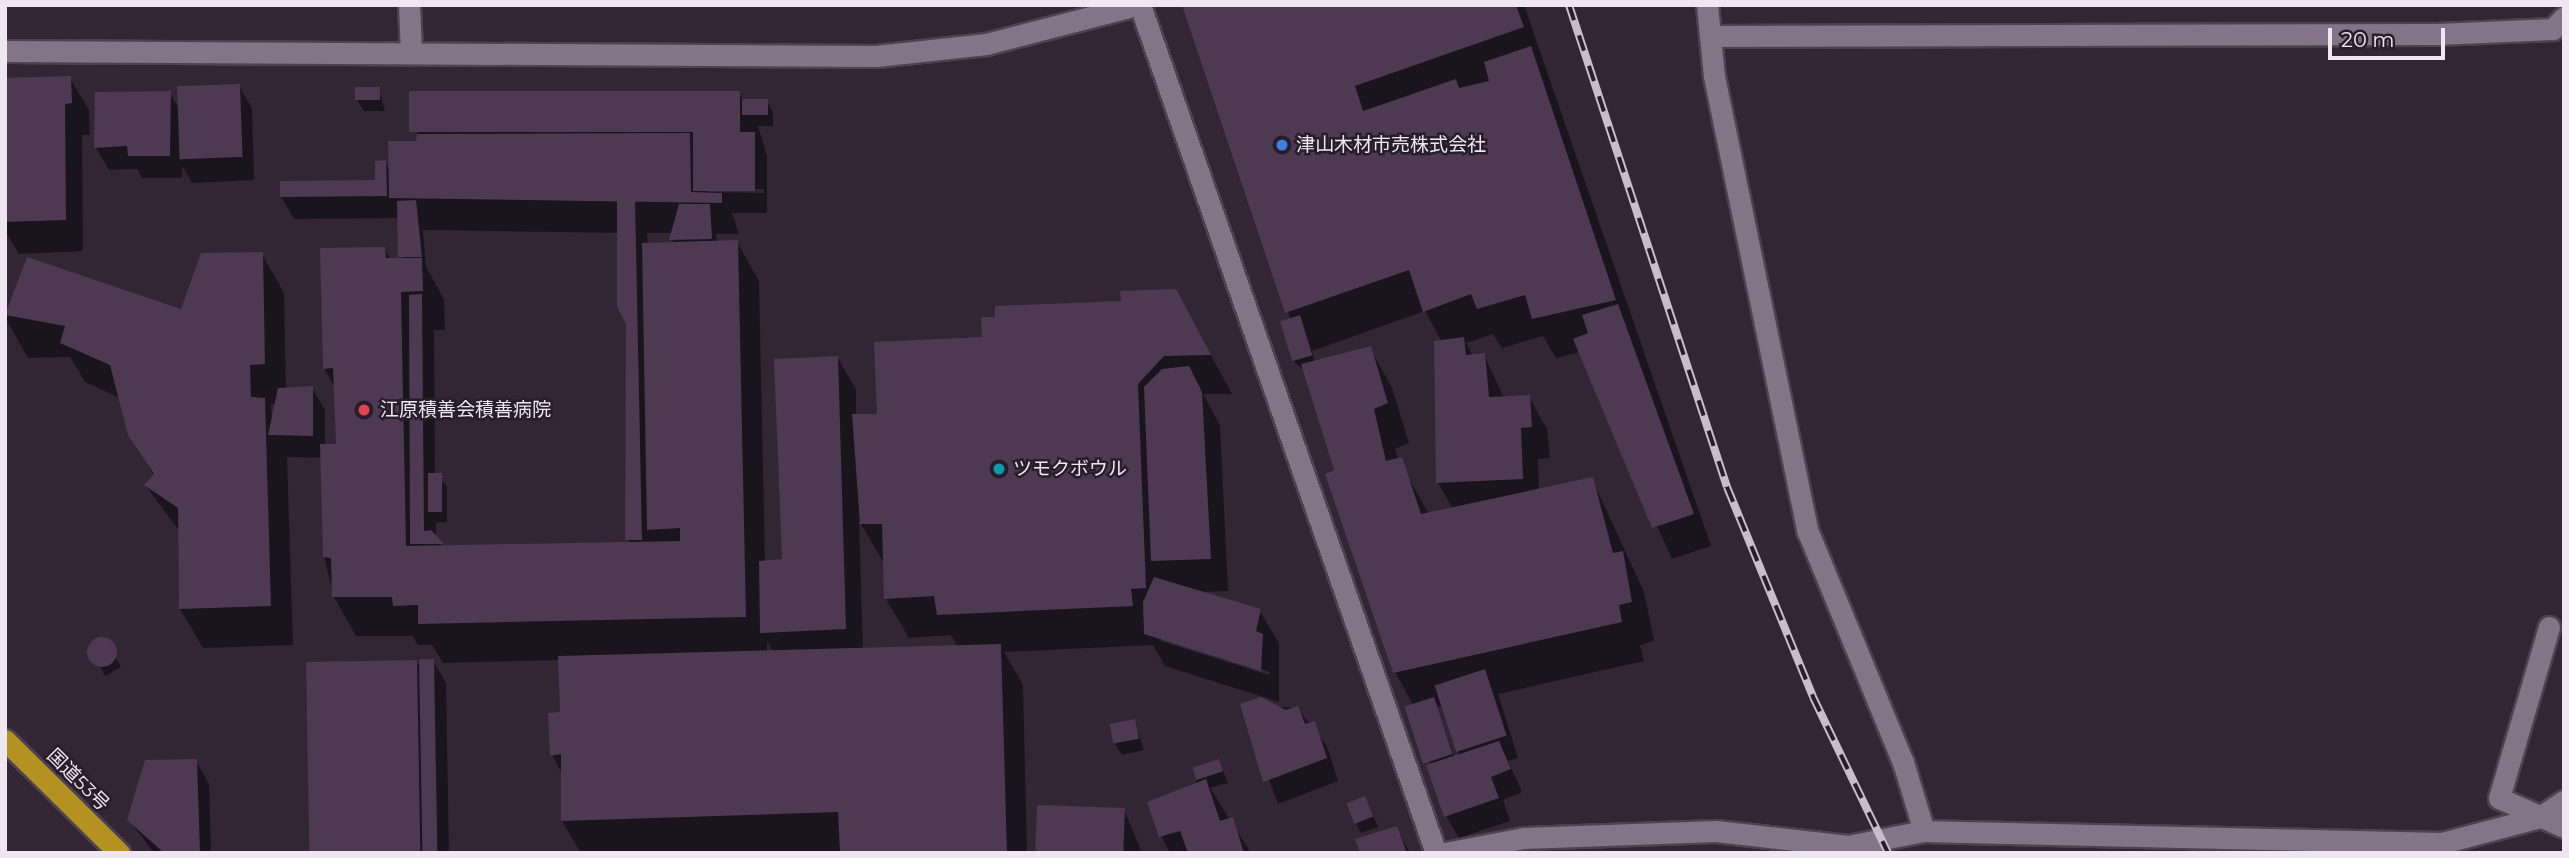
<!DOCTYPE html>
<html>
<head>
<meta charset="utf-8">
<style>
	body { margin:0 }
	#map { position:relative; width:2569px; height:858px; overflow:hidden; background:#322635; font-family:Montserrat,"Noto Sans JP",sans-serif }
	div>[style] { position:absolute }
	.shadow>* { inset:0; background:#0007 }
	.building>* { inset:0; background:#4d3952; transform-origin:0 0 }
	.round { border-radius:50% }
	.roads { filter:drop-shadow(2px 0 #4d4350) drop-shadow(-2px 0 #4d4350) drop-shadow(0 2px #4d4350) drop-shadow(0 -2px #4d4350) }
	.minor>* { height:21px; margin:-10.5px; padding:0 10.5px; transform-origin:10.5px; border-radius:10.5px; background:#837587 }
	.highway>* { height:21px; margin:-10.5px; padding:0 10.5px; transform-origin:10.5px; border-radius:10.5px; background:#b49221 }
	.rail>* { height:8px; margin-top:-4px; transform-origin:0; background:repeating-linear-gradient(90deg,#281d2b 0 16px,#c7bec9 0 32px); box-sizing:border-box; border-block:2px solid #c7bec9 }
	.dots>* { width:19px; height:19px; translate:-50% -50%; box-sizing:border-box; border:4px solid #281d2b; border-radius:50% }
	span { translate:-50% -50%; white-space:nowrap; text-align:center; line-height:1.15; -webkit-text-stroke:5px #281d2b; paint-order:stroke }
	.poi-label { font-size:19px; color:#eee6f0 }
	.left { translate:0 -50%; text-align:left }
	.street-label { font-size:19px; color:#eee6f0 }
	.frame { position:absolute; inset:0; border:7px solid #eee6f0; pointer-events:none }
	.scale { position:absolute; left:2328px; top:28px; width:117px; height:32px; box-sizing:border-box; border:4px solid #eee6f0; border-top:0; padding-left:9px; font-size:21px; line-height:24px; white-space:nowrap; color:#eee6f0; -webkit-text-stroke:5px #281d2b; paint-order:stroke }
</style>
</head>
<body>
<div id="map">
	<div class="shadow">
		<i style="clip-path:polygon(evenodd,1184px 5px,1524px 5px,1711px 546px,1672px 559px,1579px 352px,1556px 358px,1543px 336px,1502px 348px,1493px 334px,1466px 343px,1473px 356px,1484px 355px,1504px 398px,1529px 397px,1547px 429px,1550px 458px,1538px 459px,1539px 490px,1592px 479px,1644px 592px,1654px 641px,1640px 645px,1644px 661px,1498px 694px,1518px 758px,1508px 761px,1522px 792px,1503px 800px,1510px 821px,1459px 838px,1446px 816px,1414px 706px,1395px 672px,1304px 370px,1293px 361px,1291px 320px,1184px 5px,1425px 311px,1442px 342px,1438px 483px,1453px 509px,1429px 514px,1398px 459px,1395px 449px,1409px 443px,1392px 388px,1370px 348px,1315px 362px,1312px 351px,1425px 311px,1184px 5px,1443px 706px,1459px 755px,1454px 757px,1437px 707px,1443px 706px)"></i>
		<i style="clip-path:polygon(70px 78px,89px 110px,90px 135px,82px 135px,83px 251px,19px 254px,5px 231px,5px 80px)"></i>
		<i style="clip-path:polygon(239px 86px,252px 108px,254px 180px,192px 183px,182px 166px,182px 178px,142px 178px,137px 169px,109px 170px,96px 148px,170px 93px,179px 109px)"></i>
		<i style="clip-path:polygon(379px 89px,385px 111px,364px 111px,357px 100px)"></i>
		<i style="clip-path:polygon(evenodd,739px 93px,744px 101px,767px 101px,773px 112px,773px 126px,758px 126px,767px 156px,767px 213px,732px 213px,739px 234px,716px 234px,717px 242px,737px 242px,759px 281px,765px 563px,784px 561px,837px 357px,856px 389px,856px 415px,879px 416px,984px 339px,1175px 290px,1232px 394px,1203px 394px,1220px 425px,1228px 591px,1199px 592px,1260px 611px,1279px 643px,1279px 702px,1165px 666px,1153px 645px,1004px 652px,1023px 685px,1027px 853px,581px 853px,562px 821px,562px 773px,552px 755px,562px 714px,560px 660px,443px 663px,432px 645px,418px 645px,412px 636px,356px 636px,334px 597px,324px 556px,322px 458px,287px 457px,293px 645px,203px 648px,180px 609px,180px 532px,146px 486px,154px 476px,130px 434px,120px 398px,85px 382px,70px 357px,28px 358px,6px 319px,28px 259px,182px 311px,262px 254px,284px 293px,286px 389px,312px 388px,325px 410px,325px 446px,337px 446px,335px 388px,324px 368px,384px 248px,391px 260px,402px 260px,399px 218px,294px 219px,281px 197px,376px 181px,385px 162px,390px 171px,418px 143px,417px 131px,739px 93px,708px 189px,764px 189px,764px 193px,708px 192px,708px 189px,739px 93px,423px 230px,619px 233px,628px 324px,629px 544px,444px 547px,436px 541px,436px 523px,447px 522px,447px 486px,435px 475px,434px 330px,445px 330px,444px 299px,426px 267px,423px 230px,739px 93px,647px 233px,672px 233px,673px 243px,648px 244px,647px 233px,739px 93px,271px 404px,276px 404px,272px 419px,271px 404px,739px 93px,859px 521px,884px 563px,886px 599px,909px 638px,951px 635px,958px 647px,863px 650px,859px 521px,739px 93px,1161px 638px,1270px 672px,1269px 675px,1161px 641px,1161px 638px,739px 93px,767px 641px,773px 652px,767px 652px,767px 641px)"></i>
		<i style="clip-path:polygon(94px 640px,107px 640px,121px 667px,105px 676px,89px 646px)"></i>
		<i style="clip-path:polygon(433px 661px,446px 683px,449px 853px,312px 853px,417px 662px,421px 669px)"></i>
		<i style="clip-path:polygon(1242px 705px,1297px 708px,1327px 746px,1338px 781px,1278px 804px)"></i>
		<i style="clip-path:polygon(1134px 721px,1144px 750px,1122px 755px,1115px 744px)"></i>
		<i style="clip-path:polygon(196px 761px,209px 784px,211px 853px,154px 853px,129px 820px)"></i>
		<i style="clip-path:polygon(1219px 761px,1228px 783px,1210px 788px,1251px 853px,1170px 853px,1161px 836px,1198px 778px)"></i>
		<i style="clip-path:polygon(1365px 798px,1378px 827px,1361px 833px,1355px 822px)"></i>
		<i style="clip-path:polygon(1124px 810px,1142px 853px,1036px 853px)"></i>
		<i style="clip-path:polygon(1396px 828px,1410px 853px,1362px 853px)"></i>
	</div>
	<div class="building">
		<i style="clip-path:polygon(1182px 5px,1516px 5px,1524px 27px,1355px 86px,1363px 111px,1456px 79px,1459px 88px,1489px 81px,1484px 62px,1531px 46px,1616px 300px,1532px 319px,1525px 295px,1477px 309px,1471px 294px,1423px 312px,1409px 270px,1285px 313px)"></i>
		<i style="clip-path:polygon(71px 76px,72px 103px,65px 104px,66px 220px,5px 222px,5px 78px)"></i>
		<i style="left:240px;top:84px;width:73px;height:63px;rotate:88deg"></i>
		<i style="left:380px;top:87px;width:13px;height:25px;rotate:90deg"></i>
		<i style="clip-path:polygon(171px 91px,170px 156px,128px 156px,127px 146px,94px 148px,95px 92px)"></i>
		<i style="left:409px;top:91px;width:331px;height:41px"></i>
		<i style="left:768px;top:99px;width:16px;height:26px;rotate:90deg"></i>
		<i style="left:755px;top:132px;width:59px;height:62px;rotate:90deg"></i>
		<i style="clip-path:polygon(690px 133px,691px 192px,722px 193px,722px 203px,389px 198px,388px 141px,416px 141px,417px 134px)"></i>
		<i style="clip-path:polygon(386px 160px,387px 196px,280px 197px,280px 181px,375px 180px,375px 161px)"></i>
		<i style="clip-path:polygon(617px 199px,635px 199px,642px 540px,625px 540px,626px 324px,617px 306px)"></i>
		<i style="clip-path:polygon(416px 200px,422px 257px,398px 257px,397px 201px)"></i>
		<i style="clip-path:polygon(679px 204px,710px 204px,712px 239px,669px 240px)"></i>
		<i style="clip-path:polygon(738px 240px,746px 617px,418px 624px,418px 605px,393px 606px,392px 597px,332px 597px,331px 558px,323px 557px,320px 444px,336px 444px,333px 368px,323px 369px,320px 248px,385px 247px,386px 258px,422px 258px,423px 291px,401px 292px,406px 546px,680px 541px,680px 528px,647px 530px,642px 243px)"></i>
		<i style="clip-path:polygon(263px 252px,265px 364px,250px 365px,251px 397px,265px 398px,271px 606px,179px 609px,178px 508px,144px 485px,154px 474px,128px 435px,110px 365px,60px 343px,65px 326px,5px 315px,27px 257px,181px 309px,201px 253px)"></i>
		<i style="clip-path:polygon(1176px 289px,1211px 355px,1164px 356px,1138px 384px,1146px 588px,1131px 589px,1133px 606px,937px 615px,934px 596px,884px 599px,882px 524px,860px 524px,852px 414px,877px 414px,874px 342px,982px 337px,981px 317px,995px 317px,995px 306px,1121px 301px,1120px 291px)"></i>
		<i style="clip-path:polygon(422px 294px,424px 531px,431px 530px,444px 544px,410px 544px,409px 295px)"></i>
		<i style="clip-path:polygon(1618px 304px,1694px 514px,1652px 528px,1573px 339px,1588px 333px,1582px 315px)"></i>
		<i style="left:1300px;top:315px;width:42px;height:21px;rotate:73deg"></i>
		<i style="clip-path:polygon(1464px 337px,1466px 355px,1485px 353px,1489px 397px,1530px 395px,1532px 427px,1521px 428px,1523px 479px,1436px 483px,1434px 341px)"></i>
		<i style="clip-path:polygon(1371px 346px,1388px 403px,1374px 409px,1386px 461px,1402px 457px,1421px 514px,1593px 477px,1613px 553px,1623px 551px,1632px 602px,1619px 605px,1622px 622px,1393px 673px,1325px 474px,1334px 470px,1301px 364px)"></i>
		<i style="clip-path:polygon(838px 356px,846px 629px,760px 633px,759px 561px,782px 559px,774px 359px)"></i>
		<i style="clip-path:polygon(1189px 366px,1202px 392px,1211px 559px,1151px 561px,1144px 387px,1162px 369px)"></i>
		<i style="clip-path:polygon(313px 386px,313px 436px,268px 435px,278px 388px)"></i>
		<i style="left:428px;top:473px;width:14px;height:39px"></i>
		<i style="clip-path:polygon(1154px 577px,1261px 609px,1256px 631px,1263px 634px,1261px 671px,1144px 634px,1143px 602px)"></i>
		<i class="round" style="left:87px;top:637px;width:30px;height:30px"></i>
		<i style="clip-path:polygon(1001px 644px,1007px 853px,840px 853px,838px 812px,561px 821px,561px 754px,550px 756px,548px 713px,560px 712px,558px 656px)"></i>
		<i style="left:434px;top:659px;width:194px;height:15px;rotate:89deg"></i>
		<i style="left:417px;top:660px;width:193px;height:111px;rotate:89deg"></i>
		<i style="left:1485px;top:669px;width:70px;height:53px;rotate:72deg"></i>
		<i style="clip-path:polygon(1261px 697px,1286px 710px,1298px 706px,1305px 724px,1315px 721px,1327px 758px,1263px 782px,1240px 704px)"></i>
		<i style="left:1434px;top:697px;width:60px;height:31px;rotate:72deg"></i>
		<i style="left:1135px;top:719px;width:20px;height:26px;rotate:79deg"></i>
		<i style="clip-path:polygon(1499px 741px,1511px 769px,1491px 777px,1499px 798px,1444px 817px,1426px 765px)"></i>
		<i style="clip-path:polygon(197px 759px,200px 853px,164px 853px,127px 820px,145px 760px)"></i>
		<i style="left:1219px;top:759px;width:13px;height:28px;rotate:72deg"></i>
		<i style="clip-path:polygon(1206px 779px,1220px 821px,1233px 817px,1244px 853px,1188px 853px,1180px 831px,1159px 837px,1147px 802px)"></i>
		<i style="left:1365px;top:796px;width:22px;height:20px;rotate:68deg"></i>
		<i style="left:1037px;top:805px;width:88px;height:48px;rotate:2deg"></i>
		<i style="clip-path:polygon(1397px 826px,1407px 853px,1360px 853px,1355px 839px)"></i>
	</div>
	<div class="roads">
		<div class="minor">
			<i style="left:409px;top:5px;width:47px;rotate:87.6deg"></i>
			<i style="left:1140px;top:5px;width:898px;rotate:70.76deg"></i>
			<i style="left:1707px;top:5px;width:71px;rotate:84.4deg"></i>
			<i style="left:1714px;top:76px;width:466px;rotate:78.4deg"></i>
			<i style="left:1808px;top:532px;width:249px;rotate:67.6deg"></i>
			<i style="left:1903px;top:762px;width:72px;rotate:73.1deg"></i>
			<i style="left:1710px;top:36px;width:727px;rotate:-0.16deg"></i>
			<i style="left:2437px;top:34px;width:116px;rotate:-2.5deg"></i>
			<i style="left:2553px;top:29px;width:16px;rotate:-47deg"></i>
			<i style="left:5px;top:51px;width:871px;rotate:0.33deg"></i>
			<i style="left:876px;top:56px;width:111px;rotate:-6.2deg"></i>
			<i style="left:986px;top:44px;width:156px;rotate:-14.5deg"></i>
			<i style="left:2549px;top:627px;width:178px;rotate:106.3deg"></i>
			<i style="left:2499px;top:798px;width:71px;rotate:24deg"></i>
			<i style="left:1445px;top:853px;width:80px;rotate:-10.8deg"></i>
			<i style="left:1524px;top:838px;width:192px;rotate:-2.1deg"></i>
			<i style="left:1716px;top:831px;width:133px;rotate:6.5deg"></i>
			<i style="left:1848px;top:846px;width:77px;rotate:-11.2deg"></i>
			<i style="left:1924px;top:831px;width:518px;rotate:1.33deg"></i>
			<i style="left:2442px;top:843px;width:101px;rotate:-14.9deg"></i>
			<i style="left:2540px;top:817px;width:29px;rotate:-34deg"></i>
		</div>
		<div class="highway">
			<i style="left:5px;top:740px;width:161px;rotate:44.7deg"></i>
		</div>
	</div>
	<div class="rail">
		<i style="left:1569px;top:5px;width:507px;rotate:71.85deg"></i>
		<i style="left:1727px;top:487px;width:227px;rotate:67.7deg"></i>
		<i style="left:1813px;top:697px;width:173px;rotate:64.3deg"></i>
	</div>
	<div class="dots">
		<i style="left:1282px;top:145px;background:#3f7fe0"></i>
		<i style="left:364px;top:410px;background:#e0444e"></i>
		<i style="left:999px;top:469px;background:#0f9aa8"></i>
	</div>
	<div class="poi-label">
		<span class="left" style="left:1296px;top:145px">津山木材市売株式会社</span>
		<span class="left" style="left:380px;top:410px">江原積善会積善病院</span>
		<span class="left" style="left:1013px;top:469px">ツモクボウル</span>
	</div>
	<div class="street-label">
		<span style="left:78px;top:780px;rotate:45deg">国道53号</span>
	</div>
	<div class="frame"></div>
	<div class="scale">20 m</div>
</div>
</body>
</html>
